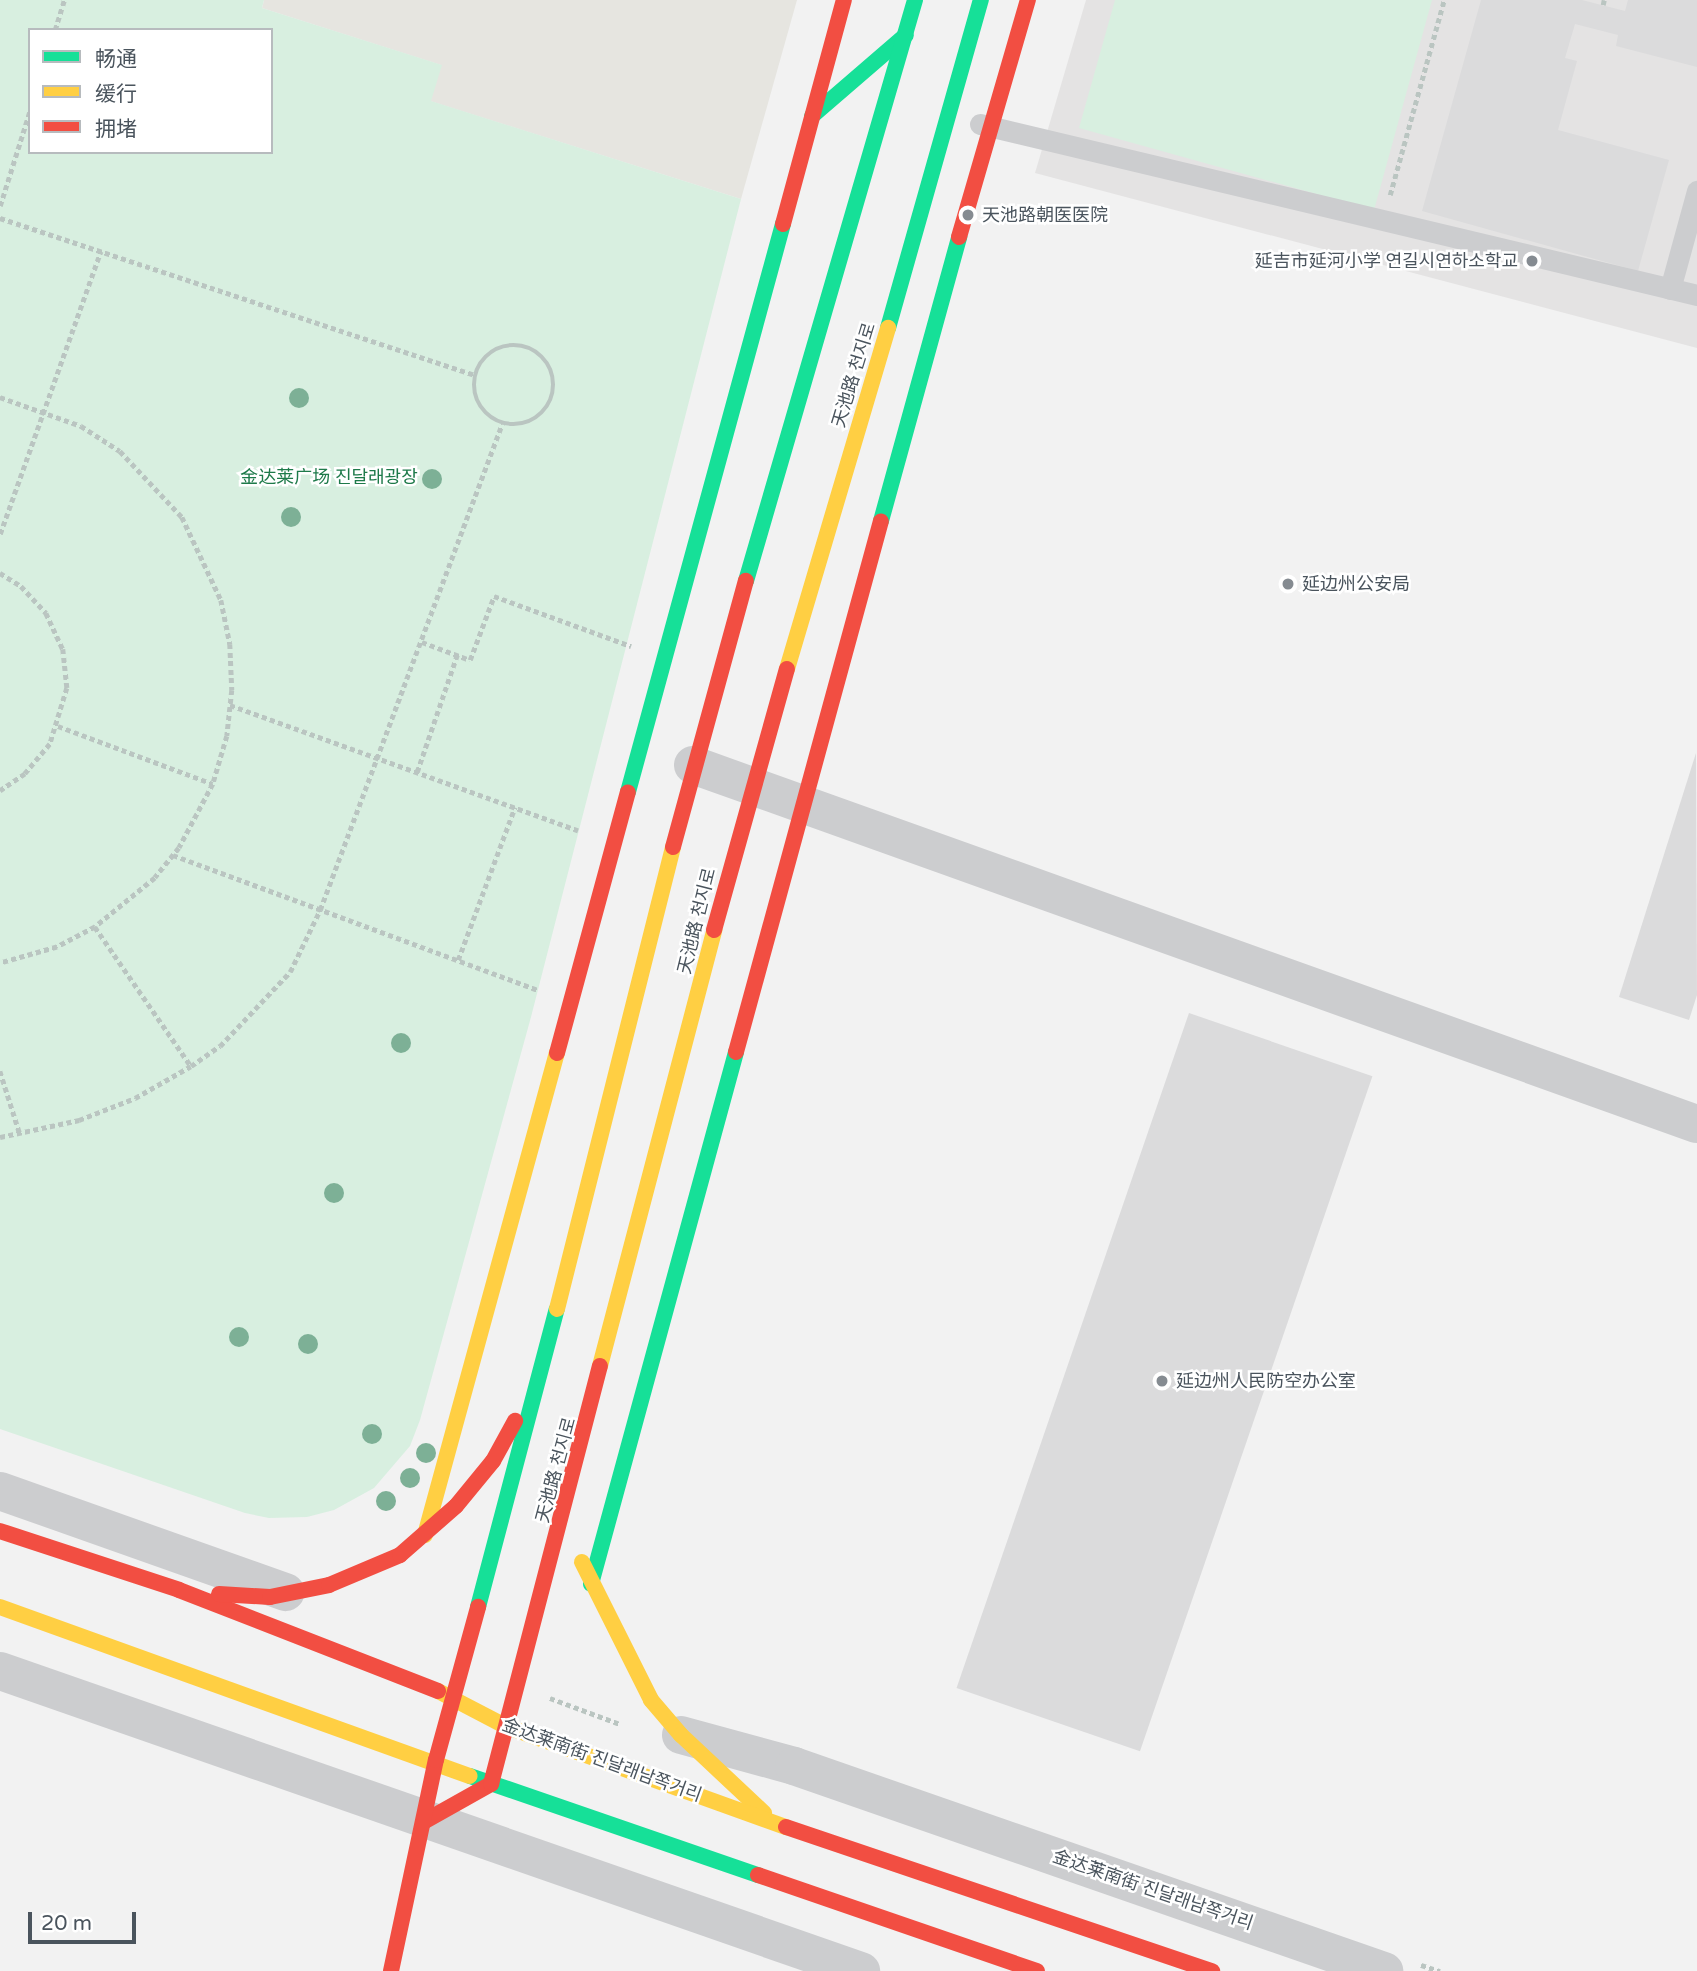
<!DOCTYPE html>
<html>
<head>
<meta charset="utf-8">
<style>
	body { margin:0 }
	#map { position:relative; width:1697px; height:1971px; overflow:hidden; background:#f2f2f2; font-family:"Varela Round","Noto Sans SC","Noto Sans KR",sans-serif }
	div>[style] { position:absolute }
	.commercial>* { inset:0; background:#e6e5e0 }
	.education>* { inset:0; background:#e4e3e3 }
	.green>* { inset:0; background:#d8efe0 }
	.building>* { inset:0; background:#dbdbdc; transform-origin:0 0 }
	.path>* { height:4.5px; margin-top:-2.25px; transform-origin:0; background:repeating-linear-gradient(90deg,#bac5c1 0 5px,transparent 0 8.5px) }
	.path>.ring { margin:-2.25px; padding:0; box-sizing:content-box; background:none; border:4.5px solid #bac5c1; border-radius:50% }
	.lane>* { height:21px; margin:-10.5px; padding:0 10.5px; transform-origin:10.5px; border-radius:10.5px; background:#cccdcf }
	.street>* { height:38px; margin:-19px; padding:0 19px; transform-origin:19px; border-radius:19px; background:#cccdcf }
	.fast>* { height:16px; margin:-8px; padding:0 8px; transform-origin:8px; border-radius:8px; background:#16e098 }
	.slow>* { height:16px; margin:-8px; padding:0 8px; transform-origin:8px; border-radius:8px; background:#ffcf43 }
	.jam>* { height:16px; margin:-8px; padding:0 8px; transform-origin:8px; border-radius:8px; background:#f24e42 }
	.trees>* { width:20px; height:20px; margin:-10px; border-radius:50%; background:#7db096 }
	.dots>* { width:19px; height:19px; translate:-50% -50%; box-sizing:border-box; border:4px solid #fff; border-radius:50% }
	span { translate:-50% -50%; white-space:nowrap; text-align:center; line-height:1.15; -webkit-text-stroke:5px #fff; paint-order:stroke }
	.poi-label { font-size:18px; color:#4a545d }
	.left { translate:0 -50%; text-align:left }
	.right { translate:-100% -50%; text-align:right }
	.street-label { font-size:18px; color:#4a545d }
	.park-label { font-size:18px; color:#1e7a4a }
	.legend { position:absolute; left:28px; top:28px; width:245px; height:126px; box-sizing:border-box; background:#fff; border:2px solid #b7bbbe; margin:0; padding:9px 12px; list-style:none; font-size:21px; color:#4a545d }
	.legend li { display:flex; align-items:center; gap:14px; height:35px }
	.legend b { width:35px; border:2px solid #b7bbbe }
	.scale { position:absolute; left:28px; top:1912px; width:108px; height:32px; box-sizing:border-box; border:4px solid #4a545d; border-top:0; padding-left:9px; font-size:21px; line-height:24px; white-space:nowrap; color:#4a545d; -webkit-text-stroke:5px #fff; paint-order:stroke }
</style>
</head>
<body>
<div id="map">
	<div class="commercial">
		<i style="clip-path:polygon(264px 0,797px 0,741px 199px,430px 101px,441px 65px,262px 8px)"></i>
	</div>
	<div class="education">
		<i style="clip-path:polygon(1086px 0,1697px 0,1697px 348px,1035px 173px)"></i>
	</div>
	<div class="green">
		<i style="clip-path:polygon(evenodd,0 0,264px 0,262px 8px,442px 65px,431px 101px,741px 199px,531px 1017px,420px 1420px,410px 1446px,374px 1488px,334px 1510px,307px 1517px,269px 1518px,245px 1513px,0 1429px,0 0,30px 30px,271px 30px,271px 152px,30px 152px,30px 30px)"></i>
		<i style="clip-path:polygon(1115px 0,1432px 0,1374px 210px,1079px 128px)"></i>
	</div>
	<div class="building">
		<i style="clip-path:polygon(1481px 0,1582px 0,1625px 11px,1628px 0,1697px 0,1697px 67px,1616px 46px,1618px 35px,1575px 24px,1565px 58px,1577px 61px,1558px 130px,1669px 160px,1638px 271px,1422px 211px)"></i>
		<i style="clip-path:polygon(1696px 753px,1697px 995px,1689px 1020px,1619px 997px)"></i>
		<i style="left:1189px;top:1013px;width:194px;height:714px;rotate:19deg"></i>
	</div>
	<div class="path">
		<i style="left:1603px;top:5px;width:5px;rotate:-79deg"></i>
		<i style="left:55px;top:30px;width:31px;rotate:-73deg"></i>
		<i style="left:1390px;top:195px;width:202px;rotate:-74.5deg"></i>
		<i style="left:0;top:206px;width:101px;rotate:-72.6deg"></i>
		<i style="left:0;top:218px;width:499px;rotate:18.3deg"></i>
		<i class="ring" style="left:474px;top:345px;width:75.5px;height:75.5px"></i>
		<i style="left:0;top:397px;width:86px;rotate:19.7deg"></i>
		<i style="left:81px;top:426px;width:46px;rotate:32.7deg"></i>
		<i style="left:120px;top:451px;width:91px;rotate:46.8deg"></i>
		<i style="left:182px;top:517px;width:92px;rotate:64.8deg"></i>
		<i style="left:221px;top:600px;width:45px;rotate:78.4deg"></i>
		<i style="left:230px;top:644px;width:46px;rotate:87.5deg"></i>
		<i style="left:232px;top:690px;width:46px;rotate:96.2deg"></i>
		<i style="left:227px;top:736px;width:50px;rotate:106.3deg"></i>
		<i style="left:213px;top:784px;width:72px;rotate:118deg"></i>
		<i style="left:179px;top:848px;width:38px;rotate:129deg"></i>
		<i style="left:155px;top:878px;width:77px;rotate:140.8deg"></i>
		<i style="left:95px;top:927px;width:43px;rotate:152.2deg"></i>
		<i style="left:57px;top:947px;width:59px;rotate:164.3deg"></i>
		<i style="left:0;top:534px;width:300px;rotate:-70.4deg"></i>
		<i style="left:0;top:573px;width:25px;rotate:32deg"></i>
		<i style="left:21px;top:586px;width:37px;rotate:47deg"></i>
		<i style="left:46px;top:613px;width:40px;rotate:65deg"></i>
		<i style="left:63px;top:649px;width:39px;rotate:84deg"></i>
		<i style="left:67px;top:688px;width:59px;rotate:106.9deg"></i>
		<i style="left:50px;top:744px;width:39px;rotate:130deg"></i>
		<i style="left:25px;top:774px;width:30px;rotate:146deg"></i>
		<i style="left:422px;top:642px;width:51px;rotate:20.6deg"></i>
		<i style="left:470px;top:660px;width:68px;rotate:-69.4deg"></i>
		<i style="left:494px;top:596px;width:146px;rotate:20.1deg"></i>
		<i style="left:230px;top:705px;width:370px;rotate:19.8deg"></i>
		<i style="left:58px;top:726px;width:165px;rotate:20.5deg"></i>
		<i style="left:417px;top:772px;width:124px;rotate:-71.1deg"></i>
		<i style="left:173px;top:855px;width:388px;rotate:20.3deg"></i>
		<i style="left:95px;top:927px;width:169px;rotate:55.4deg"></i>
		<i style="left:458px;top:960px;width:163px;rotate:-69.6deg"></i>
		<i style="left:0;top:1071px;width:66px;rotate:72.4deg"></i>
		<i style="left:0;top:1137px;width:81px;rotate:-12.1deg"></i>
		<i style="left:79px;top:1120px;width:60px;rotate:-21.4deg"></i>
		<i style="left:135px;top:1098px;width:64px;rotate:-29.7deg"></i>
		<i style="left:191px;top:1066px;width:35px;rotate:-35deg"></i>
		<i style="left:220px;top:1046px;width:102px;rotate:-46.6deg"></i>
		<i style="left:290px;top:972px;width:69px;rotate:-64.2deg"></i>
		<i style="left:320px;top:910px;width:519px;rotate:-69.47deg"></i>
		<i style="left:550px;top:1698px;width:75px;rotate:20.4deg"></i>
		<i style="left:1421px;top:1965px;width:20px;rotate:18deg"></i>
	</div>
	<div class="lane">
		<i style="left:980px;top:124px;width:737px;rotate:13.41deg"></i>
		<i style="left:1670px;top:289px;width:102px;rotate:-74.6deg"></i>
	</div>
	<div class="street">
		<i style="left:693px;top:765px;width:1066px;rotate:19.68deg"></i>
		<i style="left:0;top:1491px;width:303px;rotate:19.5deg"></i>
		<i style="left:0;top:1671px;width:912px;rotate:19.21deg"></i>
		<i style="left:681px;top:1735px;width:117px;rotate:15.3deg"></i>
		<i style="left:794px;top:1766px;width:625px;rotate:19.16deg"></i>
	</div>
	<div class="fast">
		<i style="left:812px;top:116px;width:124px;rotate:-40.8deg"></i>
		<i style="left:888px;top:328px;width:341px;rotate:-74.2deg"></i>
		<i style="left:881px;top:521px;width:295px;rotate:-74.6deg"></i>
		<i style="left:746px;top:581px;width:605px;rotate:-73.78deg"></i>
		<i style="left:628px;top:792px;width:589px;rotate:-74.74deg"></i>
		<i style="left:591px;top:1584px;width:551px;rotate:-74.75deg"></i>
		<i style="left:478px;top:1607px;width:308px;rotate:-75.2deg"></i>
		<i style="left:470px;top:1776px;width:305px;rotate:19deg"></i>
	</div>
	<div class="slow">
		<i style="left:787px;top:669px;width:356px;rotate:-73.5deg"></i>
		<i style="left:557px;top:1309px;width:476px;rotate:-75.9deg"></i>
		<i style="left:600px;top:1366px;width:451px;rotate:-75.3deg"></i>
		<i style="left:425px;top:1535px;width:500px;rotate:-74.7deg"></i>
		<i style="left:582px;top:1562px;width:154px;rotate:63.4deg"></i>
		<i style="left:651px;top:1700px;width:46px;rotate:49.4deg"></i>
		<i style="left:681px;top:1735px;width:114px;rotate:43.2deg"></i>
		<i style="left:0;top:1607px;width:499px;rotate:19.8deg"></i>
		<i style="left:438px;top:1691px;width:76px;rotate:27.6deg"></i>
		<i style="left:505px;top:1726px;width:299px;rotate:19.8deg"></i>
	</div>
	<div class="jam">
		<i style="left:783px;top:224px;width:232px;rotate:-74.8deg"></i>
		<i style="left:959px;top:237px;width:247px;rotate:-73.8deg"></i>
		<i style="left:673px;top:847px;width:276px;rotate:-74.7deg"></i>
		<i style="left:714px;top:930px;width:271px;rotate:-74.4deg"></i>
		<i style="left:736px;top:1052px;width:550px;rotate:-74.73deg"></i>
		<i style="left:557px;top:1053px;width:270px;rotate:-74.8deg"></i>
		<i style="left:0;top:1531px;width:188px;rotate:18.2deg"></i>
		<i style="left:179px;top:1590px;width:278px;rotate:21.3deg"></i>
		<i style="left:219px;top:1594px;width:51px;rotate:3.4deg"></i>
		<i style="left:270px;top:1597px;width:60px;rotate:-11.5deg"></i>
		<i style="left:329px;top:1585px;width:77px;rotate:-22.9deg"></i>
		<i style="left:400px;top:1555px;width:74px;rotate:-41.2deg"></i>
		<i style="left:456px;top:1506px;width:58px;rotate:-50.6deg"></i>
		<i style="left:493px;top:1461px;width:46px;rotate:-61.2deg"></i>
		<i style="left:425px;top:1821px;width:76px;rotate:-29.3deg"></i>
		<i style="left:491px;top:1784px;width:432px;rotate:-75.4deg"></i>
		<i style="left:786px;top:1827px;width:450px;rotate:18.7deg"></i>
		<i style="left:758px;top:1875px;width:295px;rotate:19deg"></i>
		<i style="left:391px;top:1971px;width:216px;rotate:-78deg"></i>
		<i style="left:436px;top:1760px;width:159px;rotate:-74.6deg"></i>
	</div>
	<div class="trees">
		<i style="left:299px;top:398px"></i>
		<i style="left:432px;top:479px"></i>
		<i style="left:291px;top:517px"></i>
		<i style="left:401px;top:1043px"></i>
		<i style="left:334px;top:1193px"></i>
		<i style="left:239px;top:1337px"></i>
		<i style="left:308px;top:1344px"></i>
		<i style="left:372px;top:1434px"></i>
		<i style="left:426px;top:1453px"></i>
		<i style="left:410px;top:1478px"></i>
		<i style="left:386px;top:1501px"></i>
	</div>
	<div class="dots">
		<i style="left:968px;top:215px;background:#858b91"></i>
		<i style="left:1532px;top:261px;background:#858b91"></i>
		<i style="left:1288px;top:584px;background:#858b91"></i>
		<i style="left:1162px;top:1381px;background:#858b91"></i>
	</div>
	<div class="poi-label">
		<span class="left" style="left:982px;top:215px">天池路朝医医院</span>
		<span class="right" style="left:1518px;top:261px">延吉市延河小学 연길시연하소학교</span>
		<span class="left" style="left:1302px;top:584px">延边州公安局</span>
		<span class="left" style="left:1176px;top:1381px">延边州人民防空办公室</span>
	</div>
	<div class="street-label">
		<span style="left:854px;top:375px;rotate:-73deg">天池路 천지로</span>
		<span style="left:697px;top:921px;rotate:-76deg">天池路 천지로</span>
		<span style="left:556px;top:1470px;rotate:-75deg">天池路 천지로</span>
		<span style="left:602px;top:1760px;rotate:20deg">金达莱南街 진달래남쪽거리</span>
		<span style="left:1153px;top:1890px;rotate:19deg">金达莱南街 진달래남쪽거리</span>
	</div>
	<div class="park-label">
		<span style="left:329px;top:477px">金达莱广场 진달래광장</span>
	</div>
	<ul class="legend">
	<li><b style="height:9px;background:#16e098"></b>畅通</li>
	<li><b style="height:9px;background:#ffcf43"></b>缓行</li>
	<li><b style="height:9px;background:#f24e42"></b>拥堵</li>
	</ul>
	<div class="scale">20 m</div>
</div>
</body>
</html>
